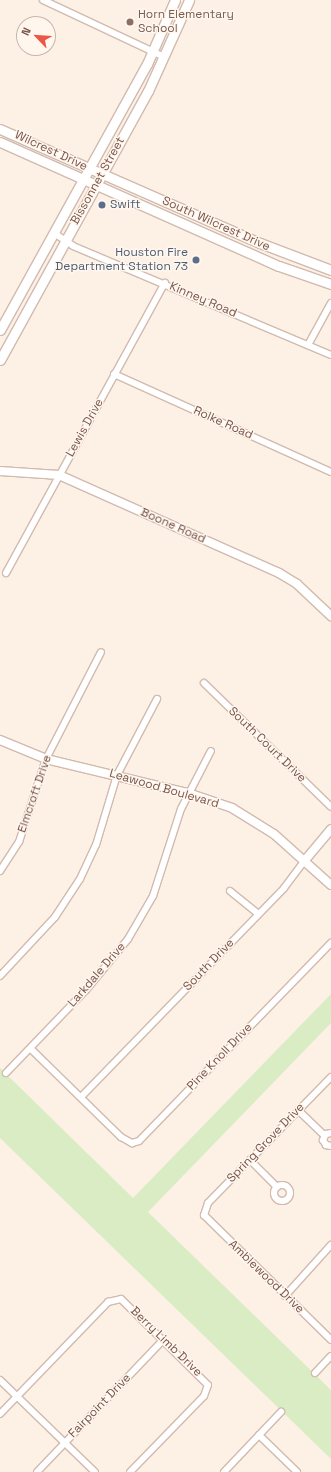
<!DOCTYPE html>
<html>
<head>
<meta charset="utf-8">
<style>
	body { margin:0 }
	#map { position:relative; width:331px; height:1472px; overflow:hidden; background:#fdf1e6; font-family:"Space Grotesk",sans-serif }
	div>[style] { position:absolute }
	.green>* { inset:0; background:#d9ecc3 }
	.roads { filter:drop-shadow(1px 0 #d2baae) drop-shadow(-1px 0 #d2baae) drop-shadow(0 1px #d2baae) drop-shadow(0 -1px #d2baae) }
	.minor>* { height:6px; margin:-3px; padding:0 3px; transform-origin:3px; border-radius:3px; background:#fff }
	.minor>.ring { margin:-3px; padding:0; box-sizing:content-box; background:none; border:6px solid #fff; border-radius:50% }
	.tertiary>* { height:8px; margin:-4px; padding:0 4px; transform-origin:4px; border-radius:4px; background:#fff }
	.secondary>* { height:9px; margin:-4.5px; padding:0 4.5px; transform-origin:4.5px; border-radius:4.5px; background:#fff }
	.dots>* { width:11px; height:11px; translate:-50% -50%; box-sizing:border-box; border:2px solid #fff6ed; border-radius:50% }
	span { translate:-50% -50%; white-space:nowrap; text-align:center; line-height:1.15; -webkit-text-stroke:3px #fff6ed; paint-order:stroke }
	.education-label { font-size:12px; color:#785e54 }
	.left { translate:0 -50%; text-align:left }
	.street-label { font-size:12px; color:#785449 }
	.service-label { font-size:12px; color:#4e5e75 }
	.right { translate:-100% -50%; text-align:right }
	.north { position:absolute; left:16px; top:16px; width:40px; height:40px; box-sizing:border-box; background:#fff6ed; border:1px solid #c9b5ab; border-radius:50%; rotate:295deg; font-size:11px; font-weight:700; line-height:16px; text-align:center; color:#785449 }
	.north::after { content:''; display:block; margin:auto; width:14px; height:18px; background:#ec5646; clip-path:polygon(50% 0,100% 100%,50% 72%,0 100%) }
</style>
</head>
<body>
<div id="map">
	<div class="green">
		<i style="clip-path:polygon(331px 994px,331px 1023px,148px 1212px,331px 1390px,331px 1459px,0 1138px,0 1068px,133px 1198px)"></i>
	</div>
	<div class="roads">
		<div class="minor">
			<i style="left:43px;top:0;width:134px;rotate:25.2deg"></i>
			<i style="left:54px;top:233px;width:23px;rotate:34deg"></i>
			<i style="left:73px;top:246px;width:280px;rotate:22.9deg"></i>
			<i style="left:308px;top:345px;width:48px;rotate:-61.3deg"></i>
			<i style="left:114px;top:374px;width:238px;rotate:24.3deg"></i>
			<i style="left:6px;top:573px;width:331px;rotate:-61.3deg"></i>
			<i style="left:204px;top:683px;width:177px;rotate:44.3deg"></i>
			<i style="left:0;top:871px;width:35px;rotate:-57deg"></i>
			<i style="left:19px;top:842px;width:87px;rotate:-72deg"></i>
			<i style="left:46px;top:759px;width:120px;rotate:-62.8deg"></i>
			<i style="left:230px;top:891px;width:36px;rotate:39deg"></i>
			<i style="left:0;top:976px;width:81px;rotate:-47deg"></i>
			<i style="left:55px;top:917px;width:45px;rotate:-56.7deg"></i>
			<i style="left:80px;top:879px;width:38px;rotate:-65deg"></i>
			<i style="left:96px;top:845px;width:73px;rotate:-73.3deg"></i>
			<i style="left:117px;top:775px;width:86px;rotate:-62.2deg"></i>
			<i style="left:31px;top:1049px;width:126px;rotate:44.4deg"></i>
			<i style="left:121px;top:1137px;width:13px;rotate:29deg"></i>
			<i style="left:132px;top:1143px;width:7px;rotate:-16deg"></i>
			<i style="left:139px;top:1141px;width:276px;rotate:-45.9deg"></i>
			<i style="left:6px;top:1073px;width:115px;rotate:-46.1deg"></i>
			<i style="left:86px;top:990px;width:66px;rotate:-50.5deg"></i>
			<i style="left:128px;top:939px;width:50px;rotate:-59.8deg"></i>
			<i style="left:153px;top:896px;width:91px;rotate:-72.2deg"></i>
			<i style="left:181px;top:809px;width:65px;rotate:-62.7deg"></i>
			<i style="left:331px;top:1077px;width:176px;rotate:134.3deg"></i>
			<i style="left:208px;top:1203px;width:13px;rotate:108deg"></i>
			<i style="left:204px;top:1215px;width:178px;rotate:44.5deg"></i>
			<i style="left:81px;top:1097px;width:291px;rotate:-45.8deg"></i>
			<i style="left:284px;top:888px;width:36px;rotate:-53deg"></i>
			<i style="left:298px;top:1110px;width:36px;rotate:44deg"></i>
			<i style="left:331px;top:1133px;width:5px;rotate:169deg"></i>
			<i style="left:326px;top:1134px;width:7px;rotate:117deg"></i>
			<i style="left:323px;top:1140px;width:6px;rotate:59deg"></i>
			<i style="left:326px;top:1145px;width:5px;rotate:11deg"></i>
			<i style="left:250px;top:1160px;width:38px;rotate:45deg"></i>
			<i class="ring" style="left:274px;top:1185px;width:10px;height:10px"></i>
			<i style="left:285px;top:1296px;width:69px;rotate:-48deg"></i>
			<i style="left:315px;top:1373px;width:23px;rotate:-47deg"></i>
			<i style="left:0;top:1380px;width:132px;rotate:44.1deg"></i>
			<i style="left:0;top:1414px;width:156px;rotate:-46deg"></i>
			<i style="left:108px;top:1302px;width:13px;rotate:-13deg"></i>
			<i style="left:121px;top:1299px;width:122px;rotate:44.7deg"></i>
			<i style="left:208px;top:1385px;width:12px;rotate:110deg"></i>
			<i style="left:204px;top:1396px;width:106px;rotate:134.2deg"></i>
			<i style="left:259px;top:1435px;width:53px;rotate:44.2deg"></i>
			<i style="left:37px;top:1472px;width:182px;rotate:-46.3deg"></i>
			<i style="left:224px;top:1472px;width:83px;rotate:-46.5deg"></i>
		</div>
		<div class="tertiary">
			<i style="left:0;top:471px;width:59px;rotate:3.9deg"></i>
			<i style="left:59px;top:475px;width:241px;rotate:24deg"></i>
			<i style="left:279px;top:573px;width:21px;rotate:31deg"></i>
			<i style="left:297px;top:584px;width:47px;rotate:43.3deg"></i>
			<i style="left:0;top:740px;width:50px;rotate:22.4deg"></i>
			<i style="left:46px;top:759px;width:146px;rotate:13.5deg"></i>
			<i style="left:188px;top:793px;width:46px;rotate:18.8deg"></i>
			<i style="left:232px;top:808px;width:49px;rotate:31.8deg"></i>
			<i style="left:274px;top:834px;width:76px;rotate:41.8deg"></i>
			<i style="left:306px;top:859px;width:39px;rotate:-50deg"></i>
		</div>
		<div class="secondary">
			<i style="left:0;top:129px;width:284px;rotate:23.7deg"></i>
			<i style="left:260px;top:243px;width:76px;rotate:20.8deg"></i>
			<i style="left:0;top:142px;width:305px;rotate:24deg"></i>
			<i style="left:279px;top:266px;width:55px;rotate:19.1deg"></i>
			<i style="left:0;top:330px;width:304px;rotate:-61.1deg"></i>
			<i style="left:147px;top:64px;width:70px;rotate:-66.4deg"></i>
			<i style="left:0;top:360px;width:307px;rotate:-61.2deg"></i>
			<i style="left:148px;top:91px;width:100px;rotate:-65.7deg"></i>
		</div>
	</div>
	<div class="dots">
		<i style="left:130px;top:22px;background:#8d6e63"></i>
		<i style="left:102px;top:205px;background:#5c6f8a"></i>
		<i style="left:196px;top:260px;background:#5c6f8a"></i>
	</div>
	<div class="education-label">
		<span class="left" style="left:138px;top:22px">Horn Elementary<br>School</span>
	</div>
	<div class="street-label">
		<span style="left:51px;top:151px;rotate:25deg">Wilcrest Drive</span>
		<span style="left:98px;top:181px;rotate:-61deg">Bissonnet Street</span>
		<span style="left:216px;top:224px;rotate:24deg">South Wilcrest Drive</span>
		<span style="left:203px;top:300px;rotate:23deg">Kinney Road</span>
		<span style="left:223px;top:423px;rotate:24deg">Rolke Road</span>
		<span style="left:85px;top:428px;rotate:-61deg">Lewis Drive</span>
		<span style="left:173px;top:526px;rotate:24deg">Boone Road</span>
		<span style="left:267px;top:745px;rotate:44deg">South Court Drive</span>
		<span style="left:164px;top:789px;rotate:16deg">Leawood Boulevard</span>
		<span style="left:35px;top:794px;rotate:-71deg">Elmcroft Drive</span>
		<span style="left:209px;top:965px;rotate:-46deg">South Drive</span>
		<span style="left:97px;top:975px;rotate:-49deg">Larkdale Drive</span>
		<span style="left:220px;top:1057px;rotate:-46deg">Pine Knoll Drive</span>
		<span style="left:266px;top:1143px;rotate:-46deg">Spring Grove Drive</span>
		<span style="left:266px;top:1277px;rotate:44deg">Amblewood Drive</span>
		<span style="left:166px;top:1342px;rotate:44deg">Berry Limb Drive</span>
		<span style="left:100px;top:1406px;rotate:-46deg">Fairpoint Drive</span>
	</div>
	<div class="service-label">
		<span class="left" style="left:110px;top:205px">Swift</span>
		<span class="right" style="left:188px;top:260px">Houston Fire<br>Department Station 73</span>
	</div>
	<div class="north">N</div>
</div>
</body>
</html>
